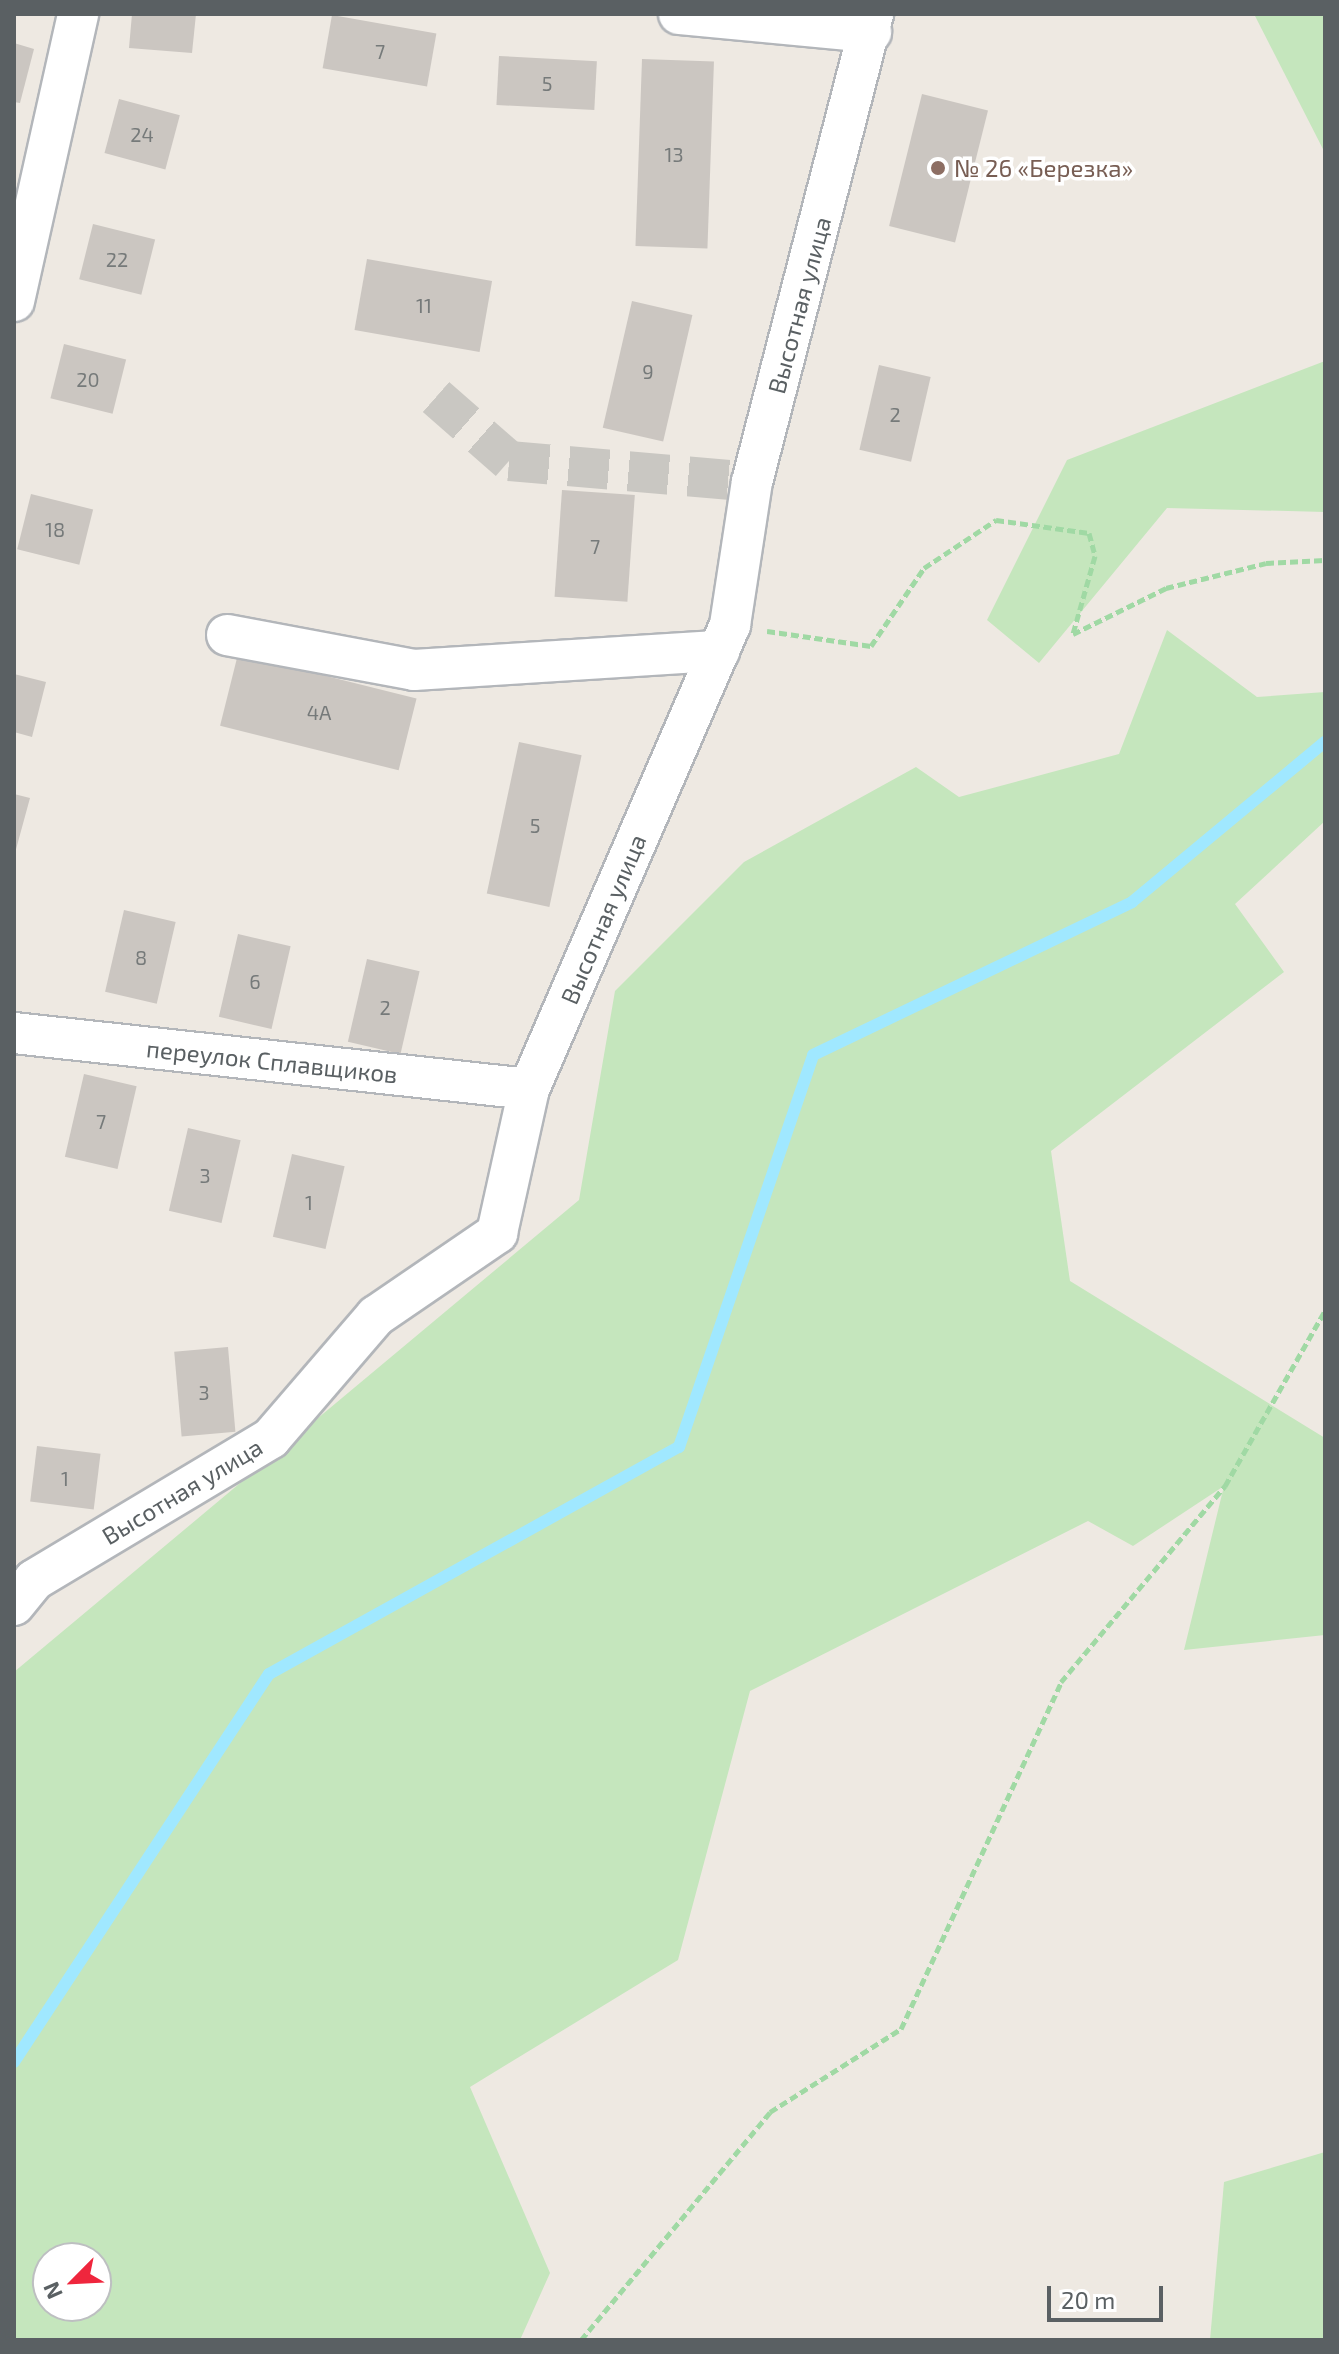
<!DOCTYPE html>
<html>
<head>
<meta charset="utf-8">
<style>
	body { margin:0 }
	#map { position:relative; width:1339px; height:2354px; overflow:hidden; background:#eee9e2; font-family:"Exo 2",sans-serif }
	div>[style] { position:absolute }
	.green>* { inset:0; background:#c5e6bd }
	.stream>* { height:12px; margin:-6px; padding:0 6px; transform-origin:6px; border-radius:6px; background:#a0e8ff }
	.building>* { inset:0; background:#cbc6c1; transform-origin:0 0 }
	.minor-tunnel>* { height:40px; margin-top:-20px; transform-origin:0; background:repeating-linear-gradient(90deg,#c9c7c2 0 40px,transparent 0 60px) }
	.path>* { height:5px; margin-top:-2.5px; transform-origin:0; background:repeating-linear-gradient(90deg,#a0d9a4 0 8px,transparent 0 12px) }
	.roads { filter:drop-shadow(2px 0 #b3b6ba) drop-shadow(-2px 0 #b3b6ba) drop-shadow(0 2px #b3b6ba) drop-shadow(0 -2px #b3b6ba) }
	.minor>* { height:40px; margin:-20px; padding:0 20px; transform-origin:20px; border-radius:20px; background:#fff }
	.dots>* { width:22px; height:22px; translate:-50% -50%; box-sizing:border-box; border:4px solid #fff; border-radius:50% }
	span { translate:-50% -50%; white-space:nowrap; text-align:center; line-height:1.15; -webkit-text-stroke:7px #fff; paint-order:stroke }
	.number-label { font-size:20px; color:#767a7a }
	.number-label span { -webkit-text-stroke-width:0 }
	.education-label { font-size:24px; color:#785e54 }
	.left { translate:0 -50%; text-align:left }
	.street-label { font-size:24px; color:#5a6063 }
	.frame { position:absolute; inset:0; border:16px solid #5a6063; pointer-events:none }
	.north { position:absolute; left:32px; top:2242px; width:80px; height:80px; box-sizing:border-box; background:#fff; border:2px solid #bdbfc1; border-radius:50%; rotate:246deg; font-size:22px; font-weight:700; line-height:32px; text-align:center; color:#5a6063 }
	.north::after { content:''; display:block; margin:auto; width:28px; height:36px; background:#ef263d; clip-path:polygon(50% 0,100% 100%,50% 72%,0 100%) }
	.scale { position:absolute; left:1047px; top:2286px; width:116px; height:36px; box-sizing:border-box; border:4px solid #5a6063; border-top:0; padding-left:10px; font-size:24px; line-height:28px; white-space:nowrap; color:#5a6063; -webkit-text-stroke:6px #fff; paint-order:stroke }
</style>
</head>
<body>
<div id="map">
	<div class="green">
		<i style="clip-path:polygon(1254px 14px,1325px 14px,1325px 153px)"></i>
		<i style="clip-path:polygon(1325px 361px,1325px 512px,1167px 508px,1039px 663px,987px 620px,1067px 460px)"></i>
		<i style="clip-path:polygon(evenodd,1167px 630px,1257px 697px,1325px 692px,1325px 821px,1235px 904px,1284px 972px,1051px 1151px,1070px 1281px,1325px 1438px,1325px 1635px,1184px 1650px,1224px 1486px,1133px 1546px,1088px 1521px,750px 1691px,678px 1960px,470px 2087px,550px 2273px,520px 2340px,14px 2340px,14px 1672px,579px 1200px,615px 991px,744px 862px,916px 767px,959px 797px,1119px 754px,1167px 630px,48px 2258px,96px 2258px,96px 2306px,48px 2306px,48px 2258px)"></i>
		<i style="clip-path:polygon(1325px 2152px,1325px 2340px,1210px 2340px,1224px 2182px)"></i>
	</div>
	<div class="stream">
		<i style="left:14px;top:2062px;width:464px;rotate:-56.7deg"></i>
		<i style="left:269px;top:1674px;width:469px;rotate:-29deg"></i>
		<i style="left:679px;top:1447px;width:414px;rotate:-71.1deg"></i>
		<i style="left:813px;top:1055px;width:354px;rotate:-25.6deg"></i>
		<i style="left:1132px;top:902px;width:251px;rotate:-39.7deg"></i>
	</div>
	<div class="building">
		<i style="clip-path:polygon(132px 14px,196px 14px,192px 53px,129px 48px)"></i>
		<i style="left:332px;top:15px;width:106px;height:54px;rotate:10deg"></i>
		<i style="clip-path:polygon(14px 43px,34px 49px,20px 103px,14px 102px)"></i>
		<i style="left:499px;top:56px;width:98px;height:49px;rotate:3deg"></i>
		<i style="left:642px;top:59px;width:72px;height:187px;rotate:2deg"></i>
		<i style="left:922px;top:94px;width:68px;height:136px;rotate:14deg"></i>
		<i style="left:119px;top:99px;width:63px;height:56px;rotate:15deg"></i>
		<i style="left:93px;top:224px;width:64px;height:57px;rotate:14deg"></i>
		<i style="left:367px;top:259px;width:127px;height:72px;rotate:10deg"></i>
		<i style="left:632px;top:301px;width:62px;height:130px;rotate:13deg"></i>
		<i style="left:64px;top:344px;width:64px;height:56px;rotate:14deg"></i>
		<i style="left:879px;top:365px;width:53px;height:87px;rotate:13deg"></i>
		<i style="left:562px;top:490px;width:73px;height:107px;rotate:4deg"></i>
		<i style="left:31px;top:494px;width:64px;height:57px;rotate:14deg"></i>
		<i style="left:238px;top:654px;width:184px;height:74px;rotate:14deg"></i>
		<i style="clip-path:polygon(14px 674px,46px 682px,32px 737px,14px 732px)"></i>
		<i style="left:519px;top:742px;width:64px;height:155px;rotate:12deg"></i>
		<i style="clip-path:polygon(14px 794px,30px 798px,15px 853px,14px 853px)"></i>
		<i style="left:124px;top:910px;width:53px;height:84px;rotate:13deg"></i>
		<i style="left:238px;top:934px;width:54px;height:85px;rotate:13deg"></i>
		<i style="left:367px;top:959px;width:54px;height:85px;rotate:13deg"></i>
		<i style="left:84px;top:1074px;width:54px;height:85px;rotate:13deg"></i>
		<i style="left:188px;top:1128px;width:54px;height:85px;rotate:13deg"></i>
		<i style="left:292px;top:1154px;width:54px;height:85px;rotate:13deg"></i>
		<i style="left:228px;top:1347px;width:85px;height:54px;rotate:85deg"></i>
		<i style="left:37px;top:1446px;width:64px;height:56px;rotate:7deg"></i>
	</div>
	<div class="minor-tunnel">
		<i style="left:436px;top:397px;width:97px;rotate:41.2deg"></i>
		<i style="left:509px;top:461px;width:244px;rotate:4.9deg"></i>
	</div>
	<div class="path">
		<i style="left:767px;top:631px;width:105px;rotate:8.2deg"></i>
		<i style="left:871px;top:646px;width:94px;rotate:-55.8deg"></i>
		<i style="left:924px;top:568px;width:87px;rotate:-33.7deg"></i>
		<i style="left:996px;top:520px;width:94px;rotate:8deg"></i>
		<i style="left:1089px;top:533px;width:24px;rotate:75deg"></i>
		<i style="left:1095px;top:556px;width:81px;rotate:105.8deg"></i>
		<i style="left:1073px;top:634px;width:104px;rotate:-26.3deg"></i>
		<i style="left:1166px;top:588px;width:103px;rotate:-14deg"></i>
		<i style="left:1266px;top:563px;width:59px;rotate:-2.9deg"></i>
		<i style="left:581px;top:2340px;width:296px;rotate:-50.3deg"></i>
		<i style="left:770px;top:2112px;width:155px;rotate:-32.4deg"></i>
		<i style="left:901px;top:2029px;width:382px;rotate:-65.2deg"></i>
		<i style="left:1061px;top:1682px;width:256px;rotate:-50.1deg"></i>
		<i style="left:1225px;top:1486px;width:202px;rotate:-60.3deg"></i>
	</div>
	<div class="roads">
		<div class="minor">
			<i style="left:679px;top:14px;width:193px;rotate:5.4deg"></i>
			<i style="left:14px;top:301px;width:294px;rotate:-77.4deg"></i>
			<i style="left:227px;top:635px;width:190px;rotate:10.6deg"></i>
			<i style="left:414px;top:670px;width:306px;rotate:-3.6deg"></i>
			<i style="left:14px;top:1033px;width:518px;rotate:6.21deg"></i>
			<i style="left:14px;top:1605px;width:32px;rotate:-51deg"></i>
			<i style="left:34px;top:1580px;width:276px;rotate:-30.9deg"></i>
			<i style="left:271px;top:1438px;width:161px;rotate:-49.3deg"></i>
			<i style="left:376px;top:1316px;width:147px;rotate:-34.4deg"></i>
			<i style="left:497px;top:1233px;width:148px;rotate:-77.5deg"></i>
			<i style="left:529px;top:1089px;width:506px;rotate:-66.58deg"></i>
			<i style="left:730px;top:625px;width:145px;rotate:-81.3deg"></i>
			<i style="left:752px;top:482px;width:483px;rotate:-75.5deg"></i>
		</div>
	</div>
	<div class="dots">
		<i style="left:938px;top:168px;background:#8d6e63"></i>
	</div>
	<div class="number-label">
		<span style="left:380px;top:51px">7</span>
		<span style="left:547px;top:83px">5</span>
		<span style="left:142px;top:134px">24</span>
		<span style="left:674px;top:154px">13</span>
		<span style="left:117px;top:259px">22</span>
		<span style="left:424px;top:305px">11</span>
		<span style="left:648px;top:371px">9</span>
		<span style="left:88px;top:379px">20</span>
		<span style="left:895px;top:414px">2</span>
		<span style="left:55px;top:529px">18</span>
		<span style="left:595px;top:546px">7</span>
		<span style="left:319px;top:712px">4А</span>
		<span style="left:535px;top:825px">5</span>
		<span style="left:141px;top:957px">8</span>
		<span style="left:255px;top:981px">6</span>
		<span style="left:385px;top:1007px">2</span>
		<span style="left:101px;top:1121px">7</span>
		<span style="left:205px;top:1175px">3</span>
		<span style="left:309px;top:1202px">1</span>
		<span style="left:204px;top:1392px">3</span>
		<span style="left:65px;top:1478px">1</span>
	</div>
	<div class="education-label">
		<span class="left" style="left:954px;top:168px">№ 26 «Березка»</span>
	</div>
	<div class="street-label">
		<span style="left:799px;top:305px;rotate:-75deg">Высотная улица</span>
		<span style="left:603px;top:919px;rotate:-67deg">Высотная улица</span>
		<span style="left:272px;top:1061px;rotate:6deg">переулок Сплавщиков</span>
		<span style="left:182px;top:1491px;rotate:-31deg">Высотная улица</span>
	</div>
	<div class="frame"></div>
	<div class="north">N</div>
	<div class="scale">20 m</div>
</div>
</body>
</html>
